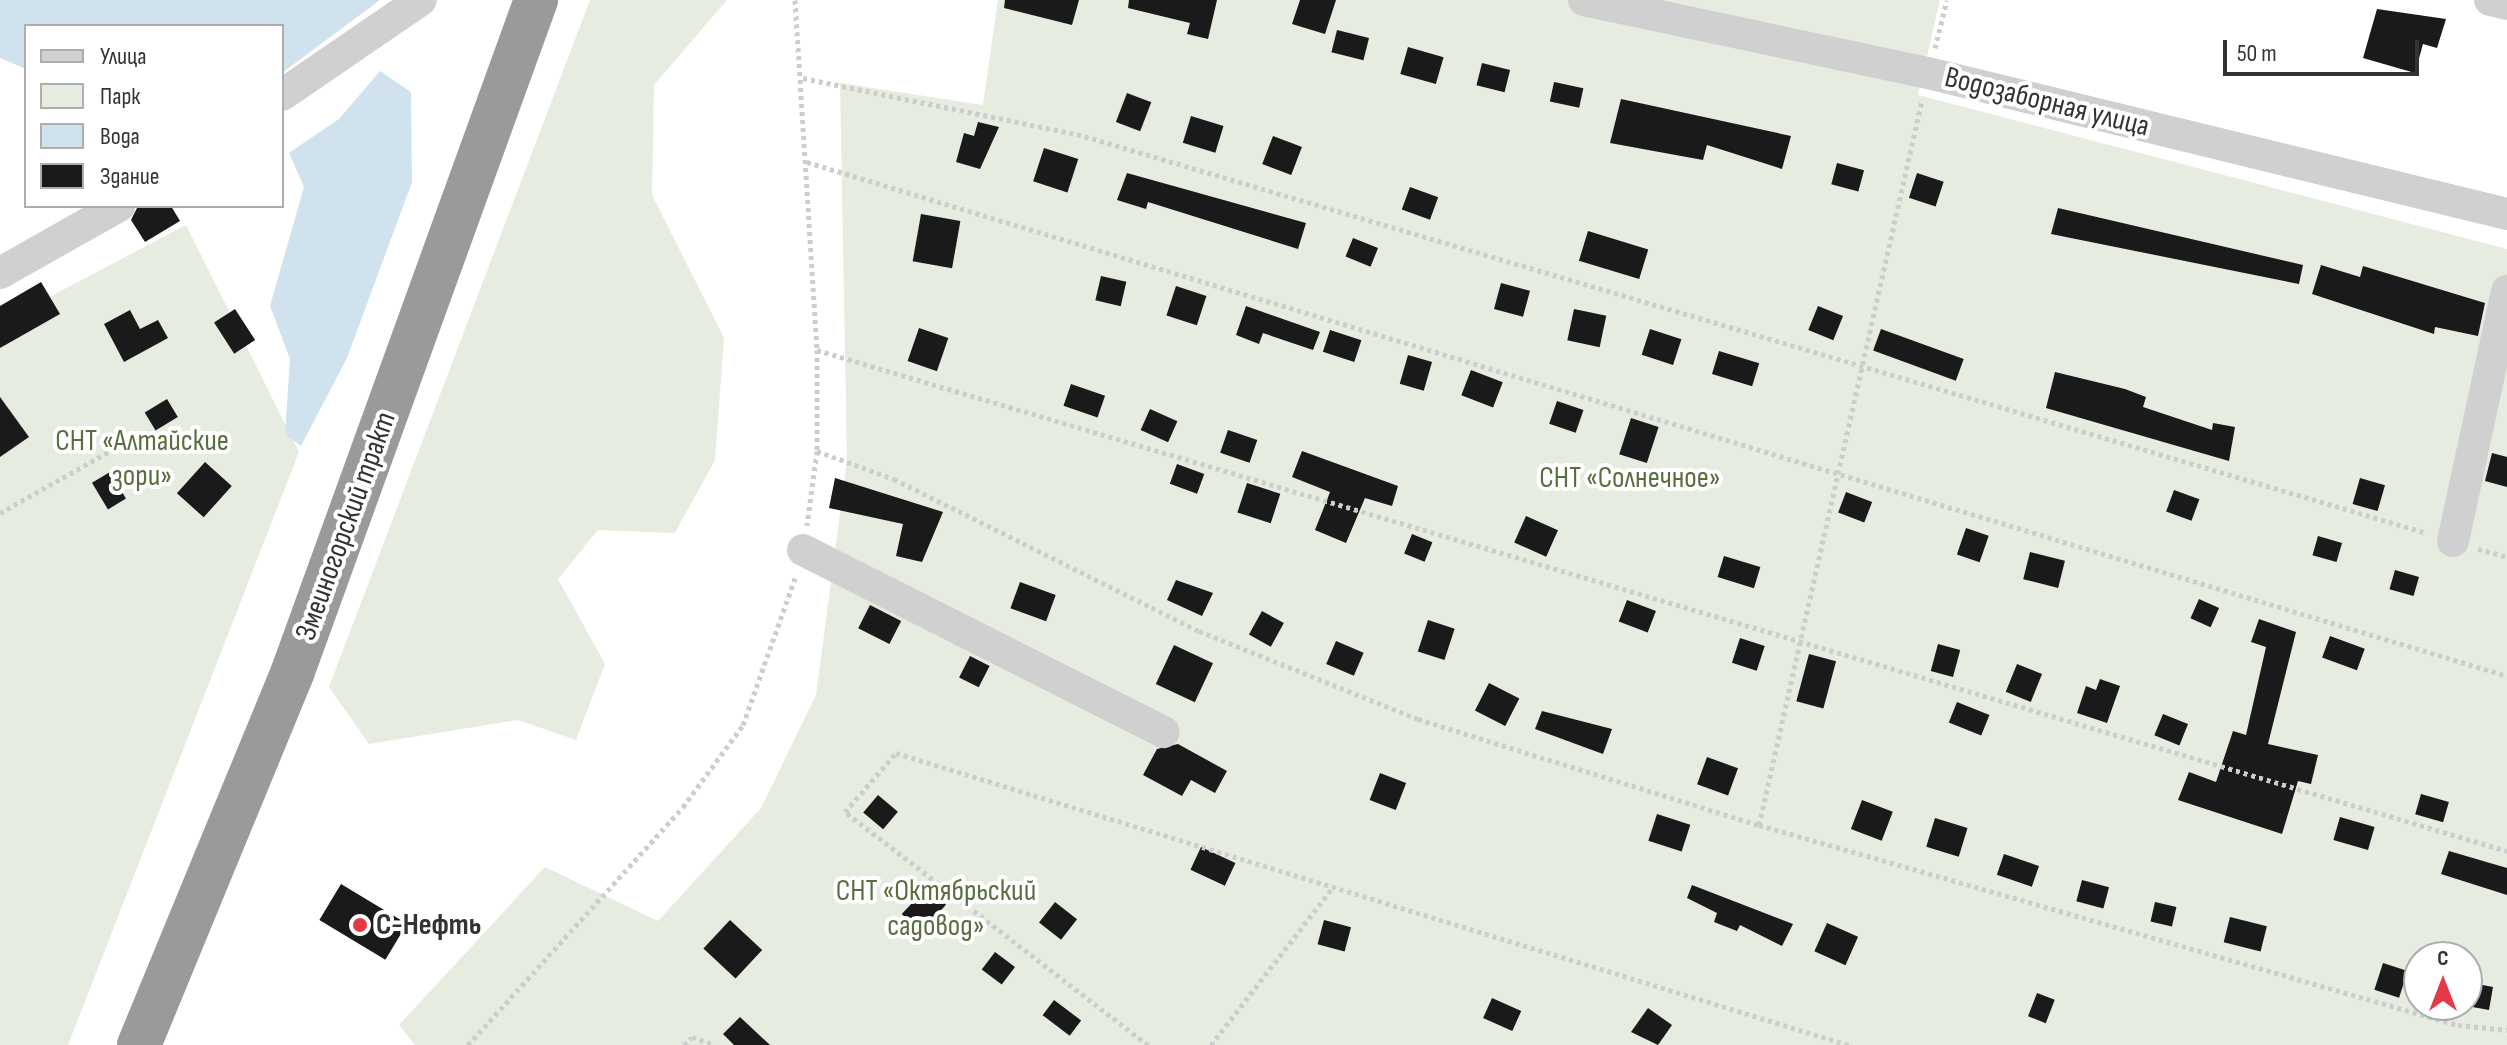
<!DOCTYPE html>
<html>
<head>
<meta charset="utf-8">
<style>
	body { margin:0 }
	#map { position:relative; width:2507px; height:1045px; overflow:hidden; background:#fff; font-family:"Sofia Sans Condensed",sans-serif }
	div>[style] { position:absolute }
	.green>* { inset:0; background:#e6ecdf }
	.water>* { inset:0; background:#cfe2ee }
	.building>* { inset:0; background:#1a1a1a; transform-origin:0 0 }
	.path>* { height:5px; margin-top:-2.5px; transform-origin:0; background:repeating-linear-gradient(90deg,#cdcdcd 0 4px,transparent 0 8px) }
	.minor>* { height:32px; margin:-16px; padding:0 16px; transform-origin:16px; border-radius:16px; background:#d0d0d0 }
	.highway>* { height:44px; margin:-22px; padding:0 22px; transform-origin:22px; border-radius:22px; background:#9a9a9a }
	.dots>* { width:22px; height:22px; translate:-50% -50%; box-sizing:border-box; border:4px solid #fff; border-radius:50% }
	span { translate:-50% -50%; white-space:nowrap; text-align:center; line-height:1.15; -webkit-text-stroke:8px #fff; paint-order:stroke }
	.street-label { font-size:30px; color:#333 }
	.park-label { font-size:30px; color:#56703f }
	.poi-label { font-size:30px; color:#333; font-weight:700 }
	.left { translate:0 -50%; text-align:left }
	.legend { position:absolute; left:24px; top:24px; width:260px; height:184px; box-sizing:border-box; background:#fff; border:2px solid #adadad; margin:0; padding:10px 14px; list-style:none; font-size:24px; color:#333 }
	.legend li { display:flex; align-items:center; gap:16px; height:40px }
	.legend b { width:40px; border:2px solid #adadad }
	.north { position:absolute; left:2403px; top:941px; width:80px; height:80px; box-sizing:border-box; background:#fff; border:2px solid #adadad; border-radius:50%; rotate:0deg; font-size:22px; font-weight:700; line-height:32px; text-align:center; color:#333 }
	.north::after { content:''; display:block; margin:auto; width:28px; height:36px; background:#e63946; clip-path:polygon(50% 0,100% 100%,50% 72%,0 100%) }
	.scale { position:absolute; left:2223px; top:40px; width:196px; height:36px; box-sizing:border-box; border:4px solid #333; border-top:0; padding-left:10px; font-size:24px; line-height:28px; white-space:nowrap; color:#333; -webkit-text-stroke:6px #fff; paint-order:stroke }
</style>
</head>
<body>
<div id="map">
	<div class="green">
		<i style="clip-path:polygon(590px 0,727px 0,654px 85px,652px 195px,724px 338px,715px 460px,675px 533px,598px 530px,558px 579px,605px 664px,576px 740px,518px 720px,369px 744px,329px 687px)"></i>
		<i style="clip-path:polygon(evenodd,998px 0,1940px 0,1918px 95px,2507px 249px,2507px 1045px,415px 1045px,399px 1025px,545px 867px,658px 921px,761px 808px,816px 695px,847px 461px,840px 83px,983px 105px,998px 0,2419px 957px,2467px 957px,2467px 1005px,2419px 1005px,2419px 957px)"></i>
		<i style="clip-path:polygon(186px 225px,299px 452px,68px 1045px,0 1045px,0 323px)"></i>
	</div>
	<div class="water">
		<i style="clip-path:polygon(0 0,380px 0,282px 73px,282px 26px,26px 26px,26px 69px,0 58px)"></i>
		<i style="clip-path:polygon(380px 71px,411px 92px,412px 182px,347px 358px,301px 446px,285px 434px,290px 359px,270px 306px,304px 187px,289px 153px,339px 119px)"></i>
	</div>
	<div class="building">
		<i style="clip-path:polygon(1005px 0,1079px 0,1072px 25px,1004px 8px)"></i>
		<i style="clip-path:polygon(1129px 0,1217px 0,1208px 39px,1187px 34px,1190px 23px,1128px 8px)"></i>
		<i style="clip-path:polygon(1300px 0,1336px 0,1325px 34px,1292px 24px)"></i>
		<i style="clip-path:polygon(2377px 9px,2446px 19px,2437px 48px,2423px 44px,2415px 73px,2363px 58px)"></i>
		<i style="left:1337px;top:30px;width:33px;height:23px;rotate:14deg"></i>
		<i style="left:1408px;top:47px;width:37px;height:28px;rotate:16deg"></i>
		<i style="left:1482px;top:63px;width:29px;height:23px;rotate:14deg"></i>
		<i style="left:1554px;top:82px;width:30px;height:20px;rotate:12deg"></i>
		<i style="left:1127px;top:93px;width:26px;height:31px;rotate:21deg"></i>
		<i style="clip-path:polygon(1621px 99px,1791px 136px,1782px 169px,1707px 145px,1703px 160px,1610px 143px)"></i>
		<i style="left:1191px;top:116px;width:34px;height:28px;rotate:17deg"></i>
		<i style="clip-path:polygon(978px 122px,999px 127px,980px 169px,956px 162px,964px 133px,974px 136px)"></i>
		<i style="left:1273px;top:136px;width:31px;height:30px;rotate:21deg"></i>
		<i style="left:1044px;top:148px;width:36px;height:35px;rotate:18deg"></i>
		<i style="left:1837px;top:163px;width:28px;height:22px;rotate:15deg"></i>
		<i style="clip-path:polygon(1127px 173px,1306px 223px,1298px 249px,1148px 202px,1146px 209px,1117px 200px)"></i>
		<i style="left:1917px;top:173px;width:28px;height:26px;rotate:18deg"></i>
		<i style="left:1410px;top:187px;width:30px;height:24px;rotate:20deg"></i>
		<i style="clip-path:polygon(138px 206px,171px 206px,180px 221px,145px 242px,131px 220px)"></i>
		<i style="clip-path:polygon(2058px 208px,2303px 265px,2299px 284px,2051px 234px)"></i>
		<i style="left:921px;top:214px;width:40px;height:48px;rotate:10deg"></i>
		<i style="left:1588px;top:231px;width:63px;height:31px;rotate:17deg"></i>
		<i style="left:1353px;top:238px;width:27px;height:20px;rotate:22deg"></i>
		<i style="clip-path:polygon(2321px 265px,2360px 277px,2363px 266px,2485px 303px,2478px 336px,2435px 327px,2434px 334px,2312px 294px)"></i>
		<i style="left:1101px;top:276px;width:26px;height:25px;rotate:13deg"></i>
		<i style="clip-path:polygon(41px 282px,60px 314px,0 348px,0 306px)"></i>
		<i style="left:1501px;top:283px;width:30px;height:27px;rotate:15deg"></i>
		<i style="left:1176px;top:286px;width:32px;height:31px;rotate:18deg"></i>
		<i style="clip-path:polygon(1246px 306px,1320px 332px,1313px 350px,1263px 333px,1259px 344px,1236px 335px)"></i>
		<i style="left:1818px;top:306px;width:27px;height:26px;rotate:22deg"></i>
		<i style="left:235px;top:309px;width:37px;height:25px;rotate:57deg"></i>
		<i style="left:1574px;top:309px;width:33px;height:32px;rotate:12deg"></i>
		<i style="clip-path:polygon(130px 310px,140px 329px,158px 320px,168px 338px,124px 362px,104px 324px)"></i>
		<i style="left:919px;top:328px;width:31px;height:35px;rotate:19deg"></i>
		<i style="left:1650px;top:329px;width:33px;height:27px;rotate:18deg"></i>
		<i style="left:1881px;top:329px;width:88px;height:23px;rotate:20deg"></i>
		<i style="left:1330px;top:330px;width:33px;height:23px;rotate:18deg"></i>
		<i style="left:1719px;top:351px;width:42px;height:24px;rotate:17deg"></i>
		<i style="left:1408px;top:355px;width:25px;height:30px;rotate:16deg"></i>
		<i style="left:1471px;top:370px;width:34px;height:27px;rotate:21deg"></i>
		<i style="clip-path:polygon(2055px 372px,2125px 389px,2146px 397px,2143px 407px,2212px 430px,2213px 423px,2235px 427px,2229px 461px,2046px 408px)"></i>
		<i style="left:1071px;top:384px;width:36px;height:23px;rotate:19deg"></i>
		<i style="clip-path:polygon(0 397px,29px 437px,0 457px)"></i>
		<i style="left:167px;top:399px;width:21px;height:26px;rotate:59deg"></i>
		<i style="left:1557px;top:401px;width:28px;height:24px;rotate:19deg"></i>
		<i style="left:1150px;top:409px;width:30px;height:23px;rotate:24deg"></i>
		<i style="left:1631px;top:418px;width:29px;height:38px;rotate:18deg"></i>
		<i style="left:1228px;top:430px;width:31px;height:24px;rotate:19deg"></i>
		<i style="clip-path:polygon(1302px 451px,1398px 486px,1392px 506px,1365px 498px,1346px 543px,1315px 530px,1330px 492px,1292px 477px)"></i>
		<i style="clip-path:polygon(2492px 453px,2507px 457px,2507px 487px,2485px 481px)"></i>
		<i style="left:205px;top:462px;width:36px;height:42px;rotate:42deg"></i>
		<i style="left:1177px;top:464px;width:29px;height:21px;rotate:20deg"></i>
		<i style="left:110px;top:472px;width:31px;height:21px;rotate:59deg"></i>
		<i style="clip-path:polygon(835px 478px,943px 512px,922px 562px,896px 556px,903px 524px,829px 508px)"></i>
		<i style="left:2360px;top:478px;width:26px;height:27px;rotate:16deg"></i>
		<i style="left:1247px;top:483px;width:35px;height:31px;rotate:18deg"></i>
		<i style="left:2174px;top:490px;width:27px;height:23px;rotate:20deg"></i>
		<i style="left:1846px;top:492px;width:28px;height:22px;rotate:21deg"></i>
		<i style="left:1526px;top:516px;width:35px;height:29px;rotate:24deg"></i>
		<i style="left:1966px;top:528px;width:24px;height:28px;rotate:19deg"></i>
		<i style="left:1412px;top:534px;width:22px;height:21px;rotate:22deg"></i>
		<i style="left:2318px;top:536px;width:25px;height:20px;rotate:16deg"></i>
		<i style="left:2030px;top:552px;width:36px;height:28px;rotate:14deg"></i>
		<i style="left:1724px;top:556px;width:38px;height:22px;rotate:17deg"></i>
		<i style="left:2395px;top:570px;width:25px;height:20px;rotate:16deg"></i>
		<i style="clip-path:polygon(1176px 580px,1213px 593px,1202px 616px,1167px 600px)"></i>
		<i style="left:1020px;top:582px;width:38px;height:28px;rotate:20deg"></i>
		<i style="left:2199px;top:599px;width:22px;height:21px;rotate:24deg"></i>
		<i style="left:1627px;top:600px;width:31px;height:23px;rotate:21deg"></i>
		<i style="left:870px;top:605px;width:35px;height:26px;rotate:27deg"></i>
		<i style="left:1262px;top:611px;width:25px;height:27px;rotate:29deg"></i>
		<i style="clip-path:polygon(2259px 619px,2296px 632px,2268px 744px,2318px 755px,2311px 784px,2298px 781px,2282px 834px,2178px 800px,2189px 772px,2216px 782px,2233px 731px,2246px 735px,2266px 647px,2251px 642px)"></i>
		<i style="left:1428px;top:620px;width:28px;height:33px;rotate:18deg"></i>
		<i style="left:2330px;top:636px;width:37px;height:23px;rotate:20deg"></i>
		<i style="left:1740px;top:638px;width:26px;height:26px;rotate:18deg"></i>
		<i style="left:1336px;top:641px;width:30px;height:25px;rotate:23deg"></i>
		<i style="left:1938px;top:644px;width:23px;height:28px;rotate:15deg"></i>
		<i style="left:1174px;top:645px;width:43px;height:43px;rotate:25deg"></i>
		<i style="left:1809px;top:654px;width:28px;height:49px;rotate:15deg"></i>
		<i style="left:970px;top:656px;width:22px;height:24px;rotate:27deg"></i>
		<i style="left:2017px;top:664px;width:27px;height:30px;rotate:22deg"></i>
		<i style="clip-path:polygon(2100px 679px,2120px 686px,2107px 723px,2077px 713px,2086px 686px,2096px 690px)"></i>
		<i style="left:1489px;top:683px;width:34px;height:31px;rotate:27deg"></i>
		<i style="left:1957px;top:702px;width:35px;height:22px;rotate:22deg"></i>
		<i style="clip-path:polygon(1542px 711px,1612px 729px,1603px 754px,1535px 729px)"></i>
		<i style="left:2163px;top:714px;width:27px;height:23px;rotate:22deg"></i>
		<i style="clip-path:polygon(1178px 744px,1227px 771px,1215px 793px,1191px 780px,1182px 796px,1143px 775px,1157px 749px)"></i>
		<i style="left:1707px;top:757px;width:33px;height:29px;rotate:20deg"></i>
		<i style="left:1380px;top:773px;width:28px;height:29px;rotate:21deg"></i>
		<i style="left:2421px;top:794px;width:29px;height:21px;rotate:16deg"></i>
		<i style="left:878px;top:795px;width:26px;height:23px;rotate:40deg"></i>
		<i style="left:1862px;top:800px;width:33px;height:31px;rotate:21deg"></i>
		<i style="left:1657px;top:814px;width:35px;height:28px;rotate:18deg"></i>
		<i style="left:2340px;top:817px;width:36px;height:24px;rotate:16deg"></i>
		<i style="left:1935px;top:818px;width:34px;height:30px;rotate:17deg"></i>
		<i style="left:1201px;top:847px;width:38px;height:25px;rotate:25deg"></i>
		<i style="clip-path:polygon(2449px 851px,2507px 868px,2507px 895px,2441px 874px)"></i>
		<i style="left:2004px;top:854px;width:37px;height:22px;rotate:19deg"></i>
		<i style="left:2082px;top:880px;width:28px;height:22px;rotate:15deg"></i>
		<i style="left:341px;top:884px;width:77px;height:42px;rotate:31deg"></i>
		<i style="clip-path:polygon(1692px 885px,1793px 924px,1782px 946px,1740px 925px,1737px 931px,1714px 922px,1717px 913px,1687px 898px)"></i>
		<i style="left:927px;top:887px;width:26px;height:37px;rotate:43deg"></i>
		<i style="left:1055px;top:902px;width:28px;height:26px;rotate:38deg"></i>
		<i style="left:2155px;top:902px;width:22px;height:20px;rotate:13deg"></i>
		<i style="left:2230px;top:917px;width:38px;height:26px;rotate:14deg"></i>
		<i style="left:730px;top:920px;width:44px;height:39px;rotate:43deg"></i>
		<i style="left:1324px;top:920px;width:28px;height:25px;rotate:15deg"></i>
		<i style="left:1827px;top:923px;width:34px;height:31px;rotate:24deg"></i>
		<i style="left:995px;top:952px;width:25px;height:22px;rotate:37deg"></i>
		<i style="left:2383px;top:963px;width:26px;height:28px;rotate:18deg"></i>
		<i style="clip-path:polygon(2467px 982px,2493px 987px,2489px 1010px,2467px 1006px)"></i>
		<i style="left:2037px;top:993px;width:19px;height:25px;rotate:21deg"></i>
		<i style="left:1492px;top:998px;width:32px;height:22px;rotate:24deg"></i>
		<i style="left:1054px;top:1000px;width:34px;height:19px;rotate:37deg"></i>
		<i style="clip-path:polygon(1648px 1008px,1672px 1025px,1658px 1045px,1631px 1032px)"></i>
		<i style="clip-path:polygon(740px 1017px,770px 1045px,734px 1045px,723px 1034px)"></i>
	</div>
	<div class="path">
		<i style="left:795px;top:0;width:351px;rotate:86.4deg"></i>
		<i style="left:817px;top:350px;width:101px;rotate:90deg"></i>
		<i style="left:817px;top:451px;width:75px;rotate:97.7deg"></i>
		<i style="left:1935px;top:48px;width:49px;rotate:-76deg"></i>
		<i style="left:803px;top:78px;width:280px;rotate:11.6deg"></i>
		<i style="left:1077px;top:134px;width:1408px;rotate:16.47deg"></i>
		<i style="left:807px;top:162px;width:1776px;rotate:16.82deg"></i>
		<i style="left:817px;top:350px;width:1763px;rotate:16.51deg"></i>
		<i style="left:817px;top:451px;width:82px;rotate:20deg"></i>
		<i style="left:894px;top:479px;width:341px;rotate:26.5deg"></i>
		<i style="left:1199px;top:631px;width:236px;rotate:21.9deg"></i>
		<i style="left:1418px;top:719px;width:357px;rotate:17.3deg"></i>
		<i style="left:1759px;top:825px;width:727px;rotate:15.97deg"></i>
		<i style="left:2458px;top:1025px;width:49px;rotate:5.8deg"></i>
		<i style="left:0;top:513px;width:145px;rotate:-29.4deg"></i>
		<i style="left:2478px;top:549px;width:30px;rotate:15deg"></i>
		<i style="left:1759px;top:825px;width:743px;rotate:-77.33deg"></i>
		<i style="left:468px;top:1045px;width:321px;rotate:-47.9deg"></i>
		<i style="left:683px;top:807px;width:102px;rotate:-53.8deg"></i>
		<i style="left:743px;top:725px;width:156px;rotate:-70.5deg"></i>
		<i style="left:684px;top:1045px;width:11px;rotate:-45deg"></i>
		<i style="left:692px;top:1037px;width:24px;rotate:19deg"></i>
		<i style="left:1148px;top:1045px;width:382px;rotate:-142.4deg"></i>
		<i style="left:845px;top:812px;width:78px;rotate:-49.2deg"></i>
		<i style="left:896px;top:753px;width:997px;rotate:17.04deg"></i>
		<i style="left:1211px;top:1045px;width:200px;rotate:-52.3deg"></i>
	</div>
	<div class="minor">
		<i style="left:1584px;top:0;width:352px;rotate:12deg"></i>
		<i style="left:1928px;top:73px;width:596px;rotate:13.69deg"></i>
		<i style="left:2490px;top:0;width:17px;rotate:13deg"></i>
		<i style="left:282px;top:95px;width:168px;rotate:-34.4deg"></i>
		<i style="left:0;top:273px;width:137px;rotate:-29.4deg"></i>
		<i style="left:2453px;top:541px;width:256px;rotate:-77.8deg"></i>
		<i style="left:803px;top:550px;width:404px;rotate:26.8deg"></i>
	</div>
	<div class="highway">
		<i style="left:139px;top:1045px;width:404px;rotate:-67.6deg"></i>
		<i style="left:293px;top:671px;width:714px;rotate:-70.09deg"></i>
	</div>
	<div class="dots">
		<i style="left:360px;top:925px;background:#e63946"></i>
	</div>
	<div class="street-label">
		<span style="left:2047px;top:102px;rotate:14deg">Водозаборная улица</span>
		<span style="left:346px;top:526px;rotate:-70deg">Змеиногорский тракт</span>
	</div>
	<div class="park-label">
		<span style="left:142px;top:458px">СНТ «Алтайские<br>зори»</span>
		<span style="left:1630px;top:478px">СНТ «Солнечное»</span>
		<span style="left:936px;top:908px">СНТ «Октябрьский<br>садовод»</span>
	</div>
	<div class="poi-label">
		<span class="left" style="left:376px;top:925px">С-Нефть</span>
	</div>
	<ul class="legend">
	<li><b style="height:10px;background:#d0d0d0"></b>Улица</li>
	<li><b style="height:22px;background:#e6ecdf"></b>Парк</li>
	<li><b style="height:22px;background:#cfe2ee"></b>Вода</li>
	<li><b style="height:22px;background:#1a1a1a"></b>Здание</li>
	</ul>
	<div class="north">С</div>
	<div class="scale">50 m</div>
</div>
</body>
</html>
